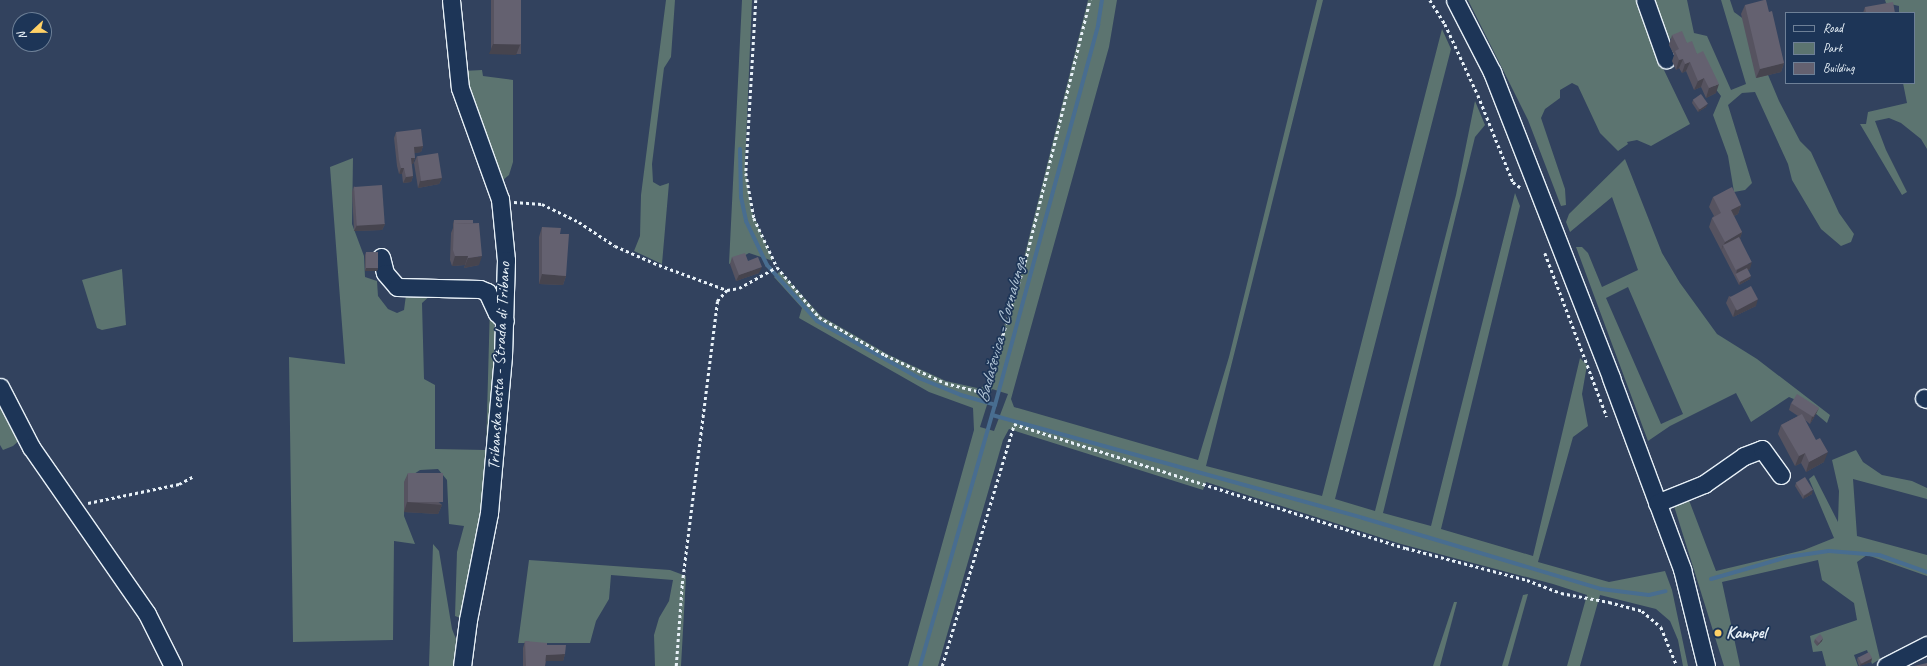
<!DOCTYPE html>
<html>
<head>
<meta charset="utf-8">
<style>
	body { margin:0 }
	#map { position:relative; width:1927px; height:666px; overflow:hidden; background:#32425e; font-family:Caveat,sans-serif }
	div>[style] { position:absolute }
	.green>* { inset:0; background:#5c7470 }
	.stream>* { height:4px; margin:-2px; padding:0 2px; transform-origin:2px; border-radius:2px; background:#486d90 }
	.path>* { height:2.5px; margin-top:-1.25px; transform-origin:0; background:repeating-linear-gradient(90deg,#e8f1f8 0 3px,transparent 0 6px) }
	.roads { filter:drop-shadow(1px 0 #e8f1f8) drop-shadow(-1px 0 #e8f1f8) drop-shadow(0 1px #e8f1f8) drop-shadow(0 -1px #e8f1f8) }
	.minor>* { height:17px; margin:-8.5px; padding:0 8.5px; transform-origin:8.5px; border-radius:8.5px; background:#1d3557 }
	.wall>* { inset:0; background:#565360; transform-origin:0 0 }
	.shaded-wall>* { inset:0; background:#46444e }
	.building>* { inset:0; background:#646170; transform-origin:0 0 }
	.dots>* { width:11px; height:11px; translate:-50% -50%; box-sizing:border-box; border:2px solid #1d3557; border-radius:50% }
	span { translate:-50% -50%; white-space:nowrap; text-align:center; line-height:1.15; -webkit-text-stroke:3.5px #1d3557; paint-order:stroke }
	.street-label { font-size:17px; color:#e8f1f8 }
	.poi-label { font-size:17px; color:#e8f1f8; font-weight:700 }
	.left { translate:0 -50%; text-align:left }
	.water-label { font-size:18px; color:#b0c3d4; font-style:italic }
	.legend { position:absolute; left:1785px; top:12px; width:130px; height:72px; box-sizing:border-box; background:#1d3557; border:1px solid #6e8097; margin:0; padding:5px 7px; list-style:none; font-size:12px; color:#e8f1f8 }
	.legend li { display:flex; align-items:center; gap:8px; height:20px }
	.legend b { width:20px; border:1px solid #6e8097 }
	.north { position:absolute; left:12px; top:12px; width:40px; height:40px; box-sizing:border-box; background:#1d3557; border:1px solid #6e8097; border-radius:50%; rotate:248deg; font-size:11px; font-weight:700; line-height:16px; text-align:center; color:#e8f1f8 }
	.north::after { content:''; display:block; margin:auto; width:14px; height:18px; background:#ffd166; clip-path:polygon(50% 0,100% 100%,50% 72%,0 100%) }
</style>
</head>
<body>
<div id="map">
	<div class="green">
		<i style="clip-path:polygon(666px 0,675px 0,671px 57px,664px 68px,652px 164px,653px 182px,660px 186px,669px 183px,662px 264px,634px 251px,640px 236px,641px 195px)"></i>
		<i style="clip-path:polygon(742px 0,752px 0,745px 165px,751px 209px,773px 261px,749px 253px,729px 264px)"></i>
		<i style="clip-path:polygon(evenodd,1088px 0,1117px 0,1109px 47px,1014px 388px,1011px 399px,1014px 407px,1198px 460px,1229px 357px,1317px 0,1323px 0,1206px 466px,1322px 496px,1442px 29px,1451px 49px,1335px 499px,1375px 511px,1456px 195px,1475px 101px,1485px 125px,1475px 137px,1383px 513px,1431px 526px,1515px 193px,1520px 206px,1441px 529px,1533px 556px,1580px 358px,1587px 365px,1582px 394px,1588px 426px,1573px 437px,1538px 562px,1609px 582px,1665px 571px,1672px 590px,1688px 666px,1683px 666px,1678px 640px,1670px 621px,1656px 609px,1600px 595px,1580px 666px,1567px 666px,1587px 595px,1553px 584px,1401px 544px,1206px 482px,1203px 490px,1009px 429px,1003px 440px,938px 666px,908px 666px,974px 430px,973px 408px,929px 392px,799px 318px,802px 308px,774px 277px,780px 271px,821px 316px,889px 355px,946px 381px,977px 388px,986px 386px,1021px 270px,1088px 0,992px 389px,1008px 394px,994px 431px,980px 427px,992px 389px)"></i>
		<i style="clip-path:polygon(1468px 0,1640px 0,1663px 68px,1690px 124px,1651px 146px,1637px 140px,1627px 142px,1628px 144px,1618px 151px,1600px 133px,1578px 86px,1572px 83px,1560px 90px,1560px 98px,1545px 109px,1541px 118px,1565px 189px,1566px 205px,1561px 206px,1528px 120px)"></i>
		<i style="clip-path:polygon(1650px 0,1687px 0,1694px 33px,1707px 36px,1731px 90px,1746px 84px,1721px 0,1730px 0,1734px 12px,1745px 20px,1779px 101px,1800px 141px,1811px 152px,1839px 213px,1854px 234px,1851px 242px,1841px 246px,1821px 229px,1792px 180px,1788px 164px,1755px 92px,1742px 93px,1728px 105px,1752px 183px,1745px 190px,1734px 192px,1728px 156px,1713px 115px,1721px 96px,1676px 37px,1666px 40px)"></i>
		<i style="clip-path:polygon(1885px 0,1927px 0,1927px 149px,1921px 139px,1901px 123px,1889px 118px,1875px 121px,1886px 150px,1907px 192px,1902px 195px,1860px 124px,1866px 124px,1868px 112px,1907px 103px,1903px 83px,1914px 83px,1914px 13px,1899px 13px,1899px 6px,1886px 3px)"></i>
		<i style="clip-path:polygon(482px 70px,483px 76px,513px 80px,513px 162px,509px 175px,503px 180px,479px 127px,463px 71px)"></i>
		<i style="clip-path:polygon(353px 158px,352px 224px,364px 256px,365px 277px,377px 281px,378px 296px,388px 309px,397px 313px,404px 310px,406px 295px,432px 294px,422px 303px,424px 379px,435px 385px,435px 449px,486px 450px,490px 305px,498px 343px,492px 450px,463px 619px,455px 616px,457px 552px,464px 526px,449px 524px,447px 480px,438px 469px,420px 470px,405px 480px,404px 516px,415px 544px,394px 541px,393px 640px,293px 642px,289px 357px,345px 364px,330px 167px)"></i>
		<i style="clip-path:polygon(evenodd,1625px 159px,1662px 253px,1680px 283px,1717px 334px,1757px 359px,1830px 415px,1827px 423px,1803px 403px,1789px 397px,1751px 422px,1736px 393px,1670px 426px,1648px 441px,1576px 247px,1582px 247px,1588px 253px,1602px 287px,1638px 270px,1612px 197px,1570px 232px,1566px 222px,1569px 214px,1625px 159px,1628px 287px,1683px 414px,1661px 424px,1606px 298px,1628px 287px)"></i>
		<i style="clip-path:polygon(122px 269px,126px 325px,102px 330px,97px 328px,82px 280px)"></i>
		<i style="clip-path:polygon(0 394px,22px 438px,13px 446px,3px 450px,0 445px)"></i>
		<i style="clip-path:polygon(1856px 450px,1863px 462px,1882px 475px,1912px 481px,1927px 488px,1927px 499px,1853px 479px,1857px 536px,1927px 555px,1927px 576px,1867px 555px,1857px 562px,1880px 659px,1872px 664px,1867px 650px,1854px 655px,1858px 666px,1826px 666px,1822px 651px,1813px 652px,1810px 636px,1857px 620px,1854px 603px,1822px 580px,1818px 560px,1722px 582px,1740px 666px,1724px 666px,1674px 506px,1687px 495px,1716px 571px,1804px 550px,1834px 538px,1809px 479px,1814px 475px,1838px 522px,1839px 491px,1832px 460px)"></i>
		<i style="clip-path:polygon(433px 544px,439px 551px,452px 629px,456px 639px,455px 666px,429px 666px)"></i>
		<i style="clip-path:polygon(529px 560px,670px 570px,686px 576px,681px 666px,655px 666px,654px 635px,659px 618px,669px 601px,673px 580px,611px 575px,609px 599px,596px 621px,590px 643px,518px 643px)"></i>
		<i style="clip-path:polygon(1528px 594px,1508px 666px,1502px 666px,1523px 595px)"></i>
		<i style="clip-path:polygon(1454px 602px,1457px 602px,1440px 666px,1433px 666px)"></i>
	</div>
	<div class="stream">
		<i style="left:740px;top:149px;width:48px;rotate:88.8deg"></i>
		<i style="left:741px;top:197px;width:25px;rotate:78deg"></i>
		<i style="left:746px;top:221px;width:49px;rotate:64.5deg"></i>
		<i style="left:767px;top:265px;width:75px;rotate:48.2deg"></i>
		<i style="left:817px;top:321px;width:117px;rotate:29.2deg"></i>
		<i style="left:919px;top:378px;width:45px;rotate:22deg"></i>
		<i style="left:961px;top:395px;width:35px;rotate:16deg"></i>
		<i style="left:992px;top:415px;width:385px;rotate:15.5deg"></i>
		<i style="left:1363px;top:518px;width:248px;rotate:16.6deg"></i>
		<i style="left:1601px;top:589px;width:48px;rotate:7.1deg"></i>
		<i style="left:1649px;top:595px;width:17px;rotate:-13deg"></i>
		<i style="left:1711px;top:579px;width:79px;rotate:-16.1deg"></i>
		<i style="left:1787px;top:557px;width:42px;rotate:-8.1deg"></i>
		<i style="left:1829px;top:551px;width:50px;rotate:4.6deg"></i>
		<i style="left:1879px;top:555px;width:51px;rotate:19.5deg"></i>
		<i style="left:920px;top:666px;width:272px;rotate:-74deg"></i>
		<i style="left:995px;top:405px;width:394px;rotate:-74.8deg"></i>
		<i style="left:1098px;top:25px;width:25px;rotate:-81deg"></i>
	</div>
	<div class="path">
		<i style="left:756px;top:0;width:173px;rotate:93.3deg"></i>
		<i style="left:746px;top:173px;width:46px;rotate:79.9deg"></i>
		<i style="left:754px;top:218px;width:54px;rotate:64.9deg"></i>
		<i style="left:777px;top:267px;width:65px;rotate:50deg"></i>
		<i style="left:819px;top:317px;width:76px;rotate:29.9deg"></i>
		<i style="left:885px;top:355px;width:66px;rotate:25deg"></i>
		<i style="left:945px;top:383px;width:41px;rotate:14deg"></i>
		<i style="left:985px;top:393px;width:137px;rotate:-73deg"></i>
		<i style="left:1025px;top:262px;width:270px;rotate:-76.1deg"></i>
		<i style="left:1430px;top:0;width:28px;rotate:58deg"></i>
		<i style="left:1445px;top:24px;width:78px;rotate:65.1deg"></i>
		<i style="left:1478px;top:95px;width:94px;rotate:68.1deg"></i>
		<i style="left:1513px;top:182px;width:9px;rotate:36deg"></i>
		<i style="left:514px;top:202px;width:28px;rotate:4deg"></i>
		<i style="left:542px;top:204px;width:41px;rotate:25.9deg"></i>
		<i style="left:579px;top:222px;width:43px;rotate:33.7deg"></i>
		<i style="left:615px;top:246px;width:48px;rotate:23.4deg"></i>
		<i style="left:659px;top:265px;width:72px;rotate:20.2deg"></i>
		<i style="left:1545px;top:253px;width:175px;rotate:69.3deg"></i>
		<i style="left:88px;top:503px;width:93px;rotate:-11.8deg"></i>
		<i style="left:179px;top:484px;width:15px;rotate:-28deg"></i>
		<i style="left:676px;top:666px;width:82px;rotate:-85.8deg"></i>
		<i style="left:682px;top:584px;width:285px;rotate:-82.9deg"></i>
		<i style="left:717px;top:301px;width:15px;rotate:-48deg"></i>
		<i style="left:727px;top:290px;width:12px;rotate:-9deg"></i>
		<i style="left:739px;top:288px;width:43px;rotate:-28.9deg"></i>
		<i style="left:942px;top:666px;width:252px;rotate:-73.4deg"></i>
		<i style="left:1014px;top:424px;width:411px;rotate:17.6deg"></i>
		<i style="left:1406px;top:548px;width:125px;rotate:14.8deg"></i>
		<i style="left:1527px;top:580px;width:36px;rotate:21deg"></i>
		<i style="left:1561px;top:593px;width:49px;rotate:10.6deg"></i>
		<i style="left:1609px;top:602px;width:34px;rotate:15deg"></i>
		<i style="left:1642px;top:611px;width:25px;rotate:40deg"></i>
		<i style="left:1661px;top:627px;width:42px;rotate:67.7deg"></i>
	</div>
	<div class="roads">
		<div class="minor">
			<i style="left:451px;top:0;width:88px;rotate:84.2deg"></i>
			<i style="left:460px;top:88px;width:118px;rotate:70.2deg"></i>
			<i style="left:500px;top:199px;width:61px;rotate:84.4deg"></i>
			<i style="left:506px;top:260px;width:96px;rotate:91.8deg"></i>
			<i style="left:503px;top:356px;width:158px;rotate:95.1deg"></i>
			<i style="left:489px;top:513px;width:109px;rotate:101.1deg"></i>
			<i style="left:468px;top:620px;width:46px;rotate:97.4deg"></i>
			<i style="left:1455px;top:0;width:81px;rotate:62.8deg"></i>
			<i style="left:1492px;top:72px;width:328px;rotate:68.7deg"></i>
			<i style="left:1611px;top:378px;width:204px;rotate:69.6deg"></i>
			<i style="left:1682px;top:569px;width:100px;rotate:76.1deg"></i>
			<i style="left:1645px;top:0;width:63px;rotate:70.4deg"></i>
			<i style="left:381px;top:257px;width:16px;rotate:76deg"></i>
			<i style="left:385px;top:273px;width:18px;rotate:49deg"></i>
			<i style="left:397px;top:287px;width:83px;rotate:1.4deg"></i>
			<i style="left:480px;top:289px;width:8px;rotate:23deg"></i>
			<i style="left:487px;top:292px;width:23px;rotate:65deg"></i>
			<i style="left:497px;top:313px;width:11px;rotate:45deg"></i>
			<i style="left:0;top:387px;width:68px;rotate:62.7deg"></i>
			<i style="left:31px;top:447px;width:203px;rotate:55.2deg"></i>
			<i style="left:147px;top:614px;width:58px;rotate:63.4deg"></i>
			<i style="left:1924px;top:398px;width:3px;rotate:18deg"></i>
			<i style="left:1657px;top:503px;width:51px;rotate:-22deg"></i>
			<i style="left:1704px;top:484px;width:49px;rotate:-35deg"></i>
			<i style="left:1744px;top:456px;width:19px;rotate:-21deg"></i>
			<i style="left:1762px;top:449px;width:32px;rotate:54deg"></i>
			<i style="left:1886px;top:666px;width:46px;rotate:-27.1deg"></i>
		</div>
	</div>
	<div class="wall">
		<i style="left:491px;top:0;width:30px;height:54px"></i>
		<i style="clip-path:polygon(1745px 5px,1769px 12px,1784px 63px,1781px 72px,1756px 78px,1741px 14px)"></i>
		<i style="clip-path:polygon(1865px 7px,1895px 13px,1863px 13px)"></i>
		<i style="clip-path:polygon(1672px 35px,1687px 43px,1697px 54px,1716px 93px,1706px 98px,1701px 87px,1694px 90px,1686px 71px,1682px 73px,1679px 68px,1676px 70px,1672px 61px,1674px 55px,1669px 45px)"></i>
		<i style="clip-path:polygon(1693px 100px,1706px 107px,1698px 112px,1692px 103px)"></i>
		<i style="clip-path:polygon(396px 132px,423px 146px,421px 152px,414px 153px,415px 158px,413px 164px,412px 164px,413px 176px,411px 182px,403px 183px,402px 174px,399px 174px,397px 166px,394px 138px)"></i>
		<i style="clip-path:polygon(417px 156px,442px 178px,439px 184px,418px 188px,414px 163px)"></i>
		<i style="clip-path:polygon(354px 186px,385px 224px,382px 230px,354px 231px,352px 192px)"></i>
		<i style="clip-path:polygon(1713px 197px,1741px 205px,1738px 214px,1734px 216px,1742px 232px,1740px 238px,1750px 269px,1748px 270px,1750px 279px,1739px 285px,1709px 227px,1712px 218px,1714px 216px,1709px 207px)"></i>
		<i style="clip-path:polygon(454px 220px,473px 223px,479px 265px,464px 268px,465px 265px,452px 266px,450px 260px,451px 233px,453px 228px,453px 224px)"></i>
		<i style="clip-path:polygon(542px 227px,560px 234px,566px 276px,563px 285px,539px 284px,539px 237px)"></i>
		<i style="clip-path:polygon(366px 252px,378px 268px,377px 271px,365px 271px,365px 255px)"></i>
		<i style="clip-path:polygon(732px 257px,748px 261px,759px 273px,736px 281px,730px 264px)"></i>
		<i style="clip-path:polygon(1729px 296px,1756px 306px,1733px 317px,1726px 303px)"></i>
		<i style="clip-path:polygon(1791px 403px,1816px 414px,1810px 424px,1805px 420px,1824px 462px,1806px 472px,1801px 463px,1795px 466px,1778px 434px,1781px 425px,1798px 416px,1789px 410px)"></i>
		<i style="clip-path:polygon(408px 473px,442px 505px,438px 514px,404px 512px,404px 482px)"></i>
		<i style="clip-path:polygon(1796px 483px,1812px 494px,1803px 499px,1795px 486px)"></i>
		<i style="clip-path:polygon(1815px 639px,1822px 641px,1817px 646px,1814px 642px)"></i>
		<i style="clip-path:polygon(525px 641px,547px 645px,565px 654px,563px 661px,546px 661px,545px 666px,523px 666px,523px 648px)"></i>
		<i style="clip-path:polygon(1858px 657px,1872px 658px,1871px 662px,1859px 666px,1857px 660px)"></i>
	</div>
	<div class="shaded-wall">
		<i style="clip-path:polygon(493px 44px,520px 45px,516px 55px,489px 54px)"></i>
		<i style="clip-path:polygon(1683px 59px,1679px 68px,1676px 70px,1679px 60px)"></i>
		<i style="clip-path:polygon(1690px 62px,1686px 71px,1682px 73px,1685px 64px)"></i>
		<i style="clip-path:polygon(1784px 63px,1781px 72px,1756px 78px,1760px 69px)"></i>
		<i style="clip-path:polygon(1704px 78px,1701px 87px,1694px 90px,1698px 81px)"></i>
		<i style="clip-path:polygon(1719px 84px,1716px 93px,1706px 98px,1709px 88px)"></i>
		<i style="clip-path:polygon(1708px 104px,1706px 107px,1698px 112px,1699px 109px)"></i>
		<i style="clip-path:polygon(423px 146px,421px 152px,411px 154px,414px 147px)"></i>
		<i style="clip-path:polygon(411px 158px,415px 158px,413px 164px,409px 164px)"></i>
		<i style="clip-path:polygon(401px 168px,404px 168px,402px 174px,399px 174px)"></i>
		<i style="clip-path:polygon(413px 176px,411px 182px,403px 183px,406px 177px)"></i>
		<i style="clip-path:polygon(442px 178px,439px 184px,418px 188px,420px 181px)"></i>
		<i style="clip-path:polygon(1741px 205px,1738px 214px,1727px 219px,1731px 210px)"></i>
		<i style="clip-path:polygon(385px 224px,382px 230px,354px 231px,357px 225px)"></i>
		<i style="clip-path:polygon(1742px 232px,1739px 242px,1723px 245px,1721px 251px,1725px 242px)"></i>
		<i style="clip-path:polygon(455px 256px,468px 256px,465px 265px,452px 266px)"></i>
		<i style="clip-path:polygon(482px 256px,479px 265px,464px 268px,468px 258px)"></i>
		<i style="clip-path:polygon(1752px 262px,1750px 269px,1737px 276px,1736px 274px,1737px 270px)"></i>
		<i style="clip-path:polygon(762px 267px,759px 273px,736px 281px,739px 275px)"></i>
		<i style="clip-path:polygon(366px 268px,378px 268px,377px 271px,365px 271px)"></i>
		<i style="clip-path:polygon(542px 274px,566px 276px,563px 285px,539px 284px)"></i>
		<i style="clip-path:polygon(1751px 276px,1750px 279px,1739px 285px,1740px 282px)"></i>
		<i style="clip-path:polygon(1758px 299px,1756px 306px,1733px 317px,1735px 310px)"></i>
		<i style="clip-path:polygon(1819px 408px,1816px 414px,1810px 424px,1812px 417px)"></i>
		<i style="clip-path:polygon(1828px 452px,1824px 462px,1806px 472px,1809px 462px)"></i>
		<i style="clip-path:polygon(1805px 453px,1801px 463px,1795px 466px,1799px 456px)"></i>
		<i style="clip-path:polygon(1813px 490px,1812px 494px,1803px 499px,1804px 496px)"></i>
		<i style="clip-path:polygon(407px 502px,442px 505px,438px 514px,404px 512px)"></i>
		<i style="clip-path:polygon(1823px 638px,1822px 641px,1817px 646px,1819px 643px)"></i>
		<i style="clip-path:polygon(565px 654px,563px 661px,544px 661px,546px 655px)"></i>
		<i style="clip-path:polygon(1872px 658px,1871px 662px,1860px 666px,1861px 663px)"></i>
	</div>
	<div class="building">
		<i style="left:494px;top:0;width:27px;height:44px"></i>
		<i style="clip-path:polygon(1764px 0,1766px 0,1769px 12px,1772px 11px,1784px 63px,1760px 69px,1745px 5px)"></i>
		<i style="clip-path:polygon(1893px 2px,1895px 13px,1866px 13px,1865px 7px)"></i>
		<i style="clip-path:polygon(1682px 31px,1687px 43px,1692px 41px,1697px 54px,1703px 51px,1719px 84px,1709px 88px,1704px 78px,1698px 81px,1690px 62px,1685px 64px,1683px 59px,1679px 60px,1675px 51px,1679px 49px,1672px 35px)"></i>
		<i style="left:1701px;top:94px;width:12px;height:10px;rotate:55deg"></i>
		<i style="clip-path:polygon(421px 129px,423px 146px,414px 147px,415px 158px,411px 158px,413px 176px,406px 177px,404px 168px,401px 168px,399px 160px,396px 132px)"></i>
		<i style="left:438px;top:153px;width:25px;height:21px;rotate:81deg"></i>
		<i style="left:382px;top:185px;width:39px;height:28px;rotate:86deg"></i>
		<i style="clip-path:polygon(1732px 187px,1741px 205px,1731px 210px,1742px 232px,1725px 242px,1712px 218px,1721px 213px,1713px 197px)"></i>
		<i style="clip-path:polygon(454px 220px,473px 220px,473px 223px,454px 224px,454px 226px)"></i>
		<i style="clip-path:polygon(479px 223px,482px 256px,468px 258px,468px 256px,455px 256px,453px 250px,454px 224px)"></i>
		<i style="clip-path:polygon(542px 227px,561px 228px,560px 234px,569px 234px,566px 276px,542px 274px)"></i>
		<i style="left:1739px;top:237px;width:28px;height:18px;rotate:63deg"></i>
		<i style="left:366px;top:252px;width:12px;height:16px"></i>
		<i style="clip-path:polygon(745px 253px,748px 261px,758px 257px,762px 267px,739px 275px,732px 257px)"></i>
		<i style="left:1747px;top:268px;width:9px;height:13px;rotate:63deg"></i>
		<i style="left:1751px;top:286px;width:15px;height:24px;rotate:62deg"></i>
		<i style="left:1797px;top:394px;width:26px;height:11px;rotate:32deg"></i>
		<i style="clip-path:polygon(1802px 414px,1816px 440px,1820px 438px,1828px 452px,1809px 462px,1805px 453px,1799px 456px,1781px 425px)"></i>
		<i style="left:408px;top:473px;width:35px;height:29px"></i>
		<i style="left:1805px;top:477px;width:15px;height:11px;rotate:58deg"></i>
		<i style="clip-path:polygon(1820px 634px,1823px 638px,1819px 643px,1815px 639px)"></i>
		<i style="clip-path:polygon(525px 641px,547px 643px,547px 645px,566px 645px,565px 654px,546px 655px,545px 666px,526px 666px)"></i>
		<i style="left:1869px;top:652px;width:7px;height:12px;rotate:63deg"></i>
		<i style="clip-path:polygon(1927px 663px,1927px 666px,1914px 666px)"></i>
	</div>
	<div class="dots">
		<i style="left:1718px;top:633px;background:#ffd166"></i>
	</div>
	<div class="street-label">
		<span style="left:499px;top:366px;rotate:-87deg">Tribanska cesta - Strada di Tribano</span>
	</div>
	<div class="poi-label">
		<span class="left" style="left:1726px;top:633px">Kampel</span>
	</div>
	<div class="water-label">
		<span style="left:1001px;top:330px;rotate:-75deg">Badaševica - Cornalunga</span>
	</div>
	<ul class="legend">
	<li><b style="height:5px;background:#1d3557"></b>Road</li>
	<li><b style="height:11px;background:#5c7470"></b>Park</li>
	<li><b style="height:11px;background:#646170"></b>Building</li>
	</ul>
	<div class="north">N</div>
</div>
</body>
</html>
